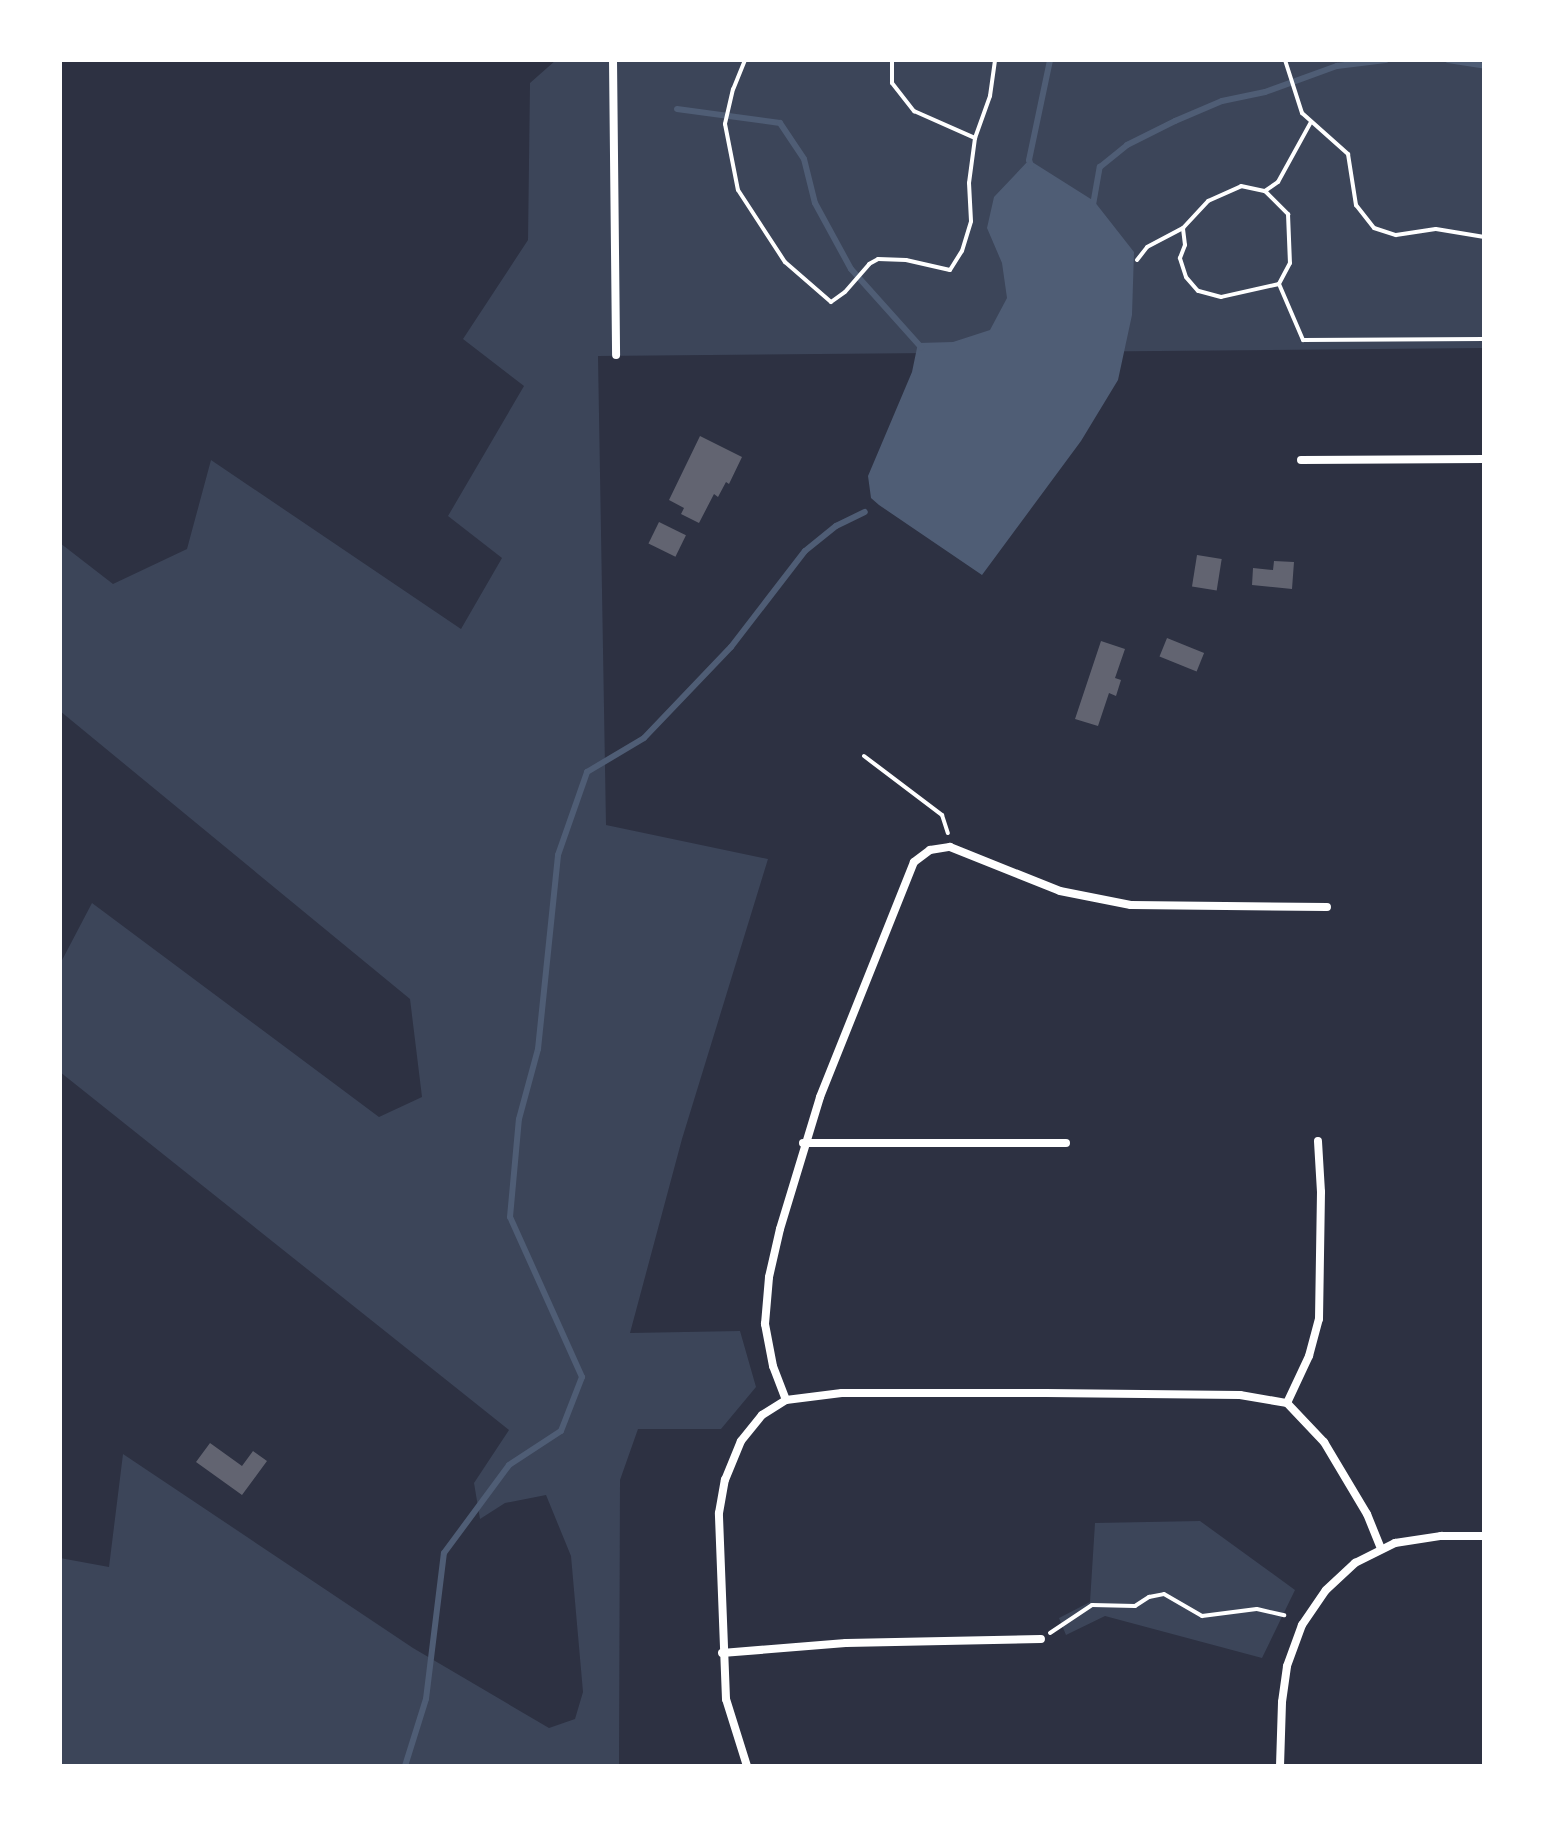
<!DOCTYPE html>
<html>
<head>
<meta charset="utf-8">
<style>
	body { margin:0 }
	#map { position:relative; width:1544px; height:1826px; overflow:hidden; background:#2d3142; font-family:Mulish,sans-serif }
	div>[style] { position:absolute }
	.green>* { inset:0; background:#3c4559 }
	.water>* { inset:0; background:#4f5d75 }
	.stream>* { height:6px; margin:-3px; padding:0 3px; transform-origin:3px; border-radius:3px; background:#4f5d75 }
	.building>* { inset:0; background:#626471; transform-origin:0 0 }
	.path>* { height:4px; margin:-2px; padding:0 2px; transform-origin:2px; border-radius:2px; background:#fff }
	.minor>* { height:8px; margin:-4px; padding:0 4px; transform-origin:4px; border-radius:4px; background:#fff }
	span { translate:-50% -50%; white-space:nowrap; text-align:center; line-height:1.15; -webkit-text-stroke:8px #fff; paint-order:stroke }
	.frame { position:absolute; inset:0; border:62px solid #fff; pointer-events:none }
</style>
</head>
<body>
<div id="map">
	<div class="green">
		<i style="clip-path:polygon(556px 60px,1484px 60px,1484px 348px,598px 356px,606px 825px,768px 859px,682px 1139px,630px 1333px,740px 1331px,756px 1387px,721px 1429px,638px 1429px,620px 1480px,619px 1766px,60px 1766px,60px 1558px,109px 1567px,123px 1454px,413px 1648px,549px 1728px,575px 1719px,583px 1692px,571px 1556px,546px 1495px,505px 1503px,480px 1519px,474px 1483px,509px 1430px,60px 1072px,60px 964px,92px 903px,379px 1117px,422px 1097px,410px 999px,60px 711px,60px 543px,113px 584px,187px 549px,211px 460px,461px 629px,502px 558px,448px 516px,524px 386px,463px 339px,528px 240px,530px 83px)"></i>
		<i style="clip-path:polygon(1200px 1521px,1295px 1590px,1262px 1658px,1105px 1616px,1066px 1635px,1059px 1618px,1090px 1602px,1095px 1523px)"></i>
	</div>
	<div class="water">
		<i style="clip-path:polygon(1029px 160px,1094px 201px,1134px 252px,1132px 315px,1118px 380px,1081px 441px,982px 575px,879px 505px,871px 498px,868px 476px,912px 372px,918px 343px,953px 342px,990px 330px,1007px 298px,1002px 263px,987px 228px,994px 197px)"></i>
	</div>
	<div class="stream">
		<i style="left:1448px;top:60px;width:36px;rotate:9deg"></i>
		<i style="left:677px;top:109px;width:104px;rotate:7.7deg"></i>
		<i style="left:780px;top:123px;width:43px;rotate:56.3deg"></i>
		<i style="left:804px;top:159px;width:45px;rotate:76deg"></i>
		<i style="left:815px;top:203px;width:75px;rotate:61.4deg"></i>
		<i style="left:851px;top:269px;width:105px;rotate:48.1deg"></i>
		<i style="left:1031px;top:166px;width:6px;rotate:-108deg"></i>
		<i style="left:1029px;top:160px;width:102px;rotate:-78.1deg"></i>
		<i style="left:1093px;top:205px;width:39px;rotate:-80deg"></i>
		<i style="left:1100px;top:167px;width:35px;rotate:-39deg"></i>
		<i style="left:1127px;top:145px;width:54px;rotate:-26.6deg"></i>
		<i style="left:1175px;top:121px;width:51px;rotate:-23.1deg"></i>
		<i style="left:1222px;top:101px;width:44px;rotate:-11.8deg"></i>
		<i style="left:1265px;top:92px;width:77px;rotate:-19.9deg"></i>
		<i style="left:1337px;top:66px;width:49px;rotate:-7deg"></i>
		<i style="left:405px;top:1766px;width:70px;rotate:-72.6deg"></i>
		<i style="left:426px;top:1699px;width:147px;rotate:-83deg"></i>
		<i style="left:444px;top:1553px;width:109px;rotate:-53.5deg"></i>
		<i style="left:509px;top:1465px;width:62px;rotate:-33.2deg"></i>
		<i style="left:561px;top:1431px;width:58px;rotate:-68.7deg"></i>
		<i style="left:582px;top:1377px;width:175px;rotate:-114.2deg"></i>
		<i style="left:510px;top:1217px;width:98px;rotate:-84.8deg"></i>
		<i style="left:519px;top:1119px;width:73px;rotate:-74.8deg"></i>
		<i style="left:538px;top:1049px;width:195px;rotate:-84.1deg"></i>
		<i style="left:558px;top:855px;width:88px;rotate:-70.7deg"></i>
		<i style="left:587px;top:772px;width:66px;rotate:-30.8deg"></i>
		<i style="left:644px;top:738px;width:126px;rotate:-46.3deg"></i>
		<i style="left:731px;top:647px;width:121px;rotate:-52.4deg"></i>
		<i style="left:805px;top:551px;width:40px;rotate:-39deg"></i>
		<i style="left:836px;top:526px;width:32px;rotate:-26deg"></i>
	</div>
	<div class="building">
		<i style="clip-path:polygon(700px 436px,742px 457px,729px 484px,726px 482px,718px 497px,714px 494px,699px 523px,681px 514px,684px 508px,669px 500px)"></i>
		<i style="left:659px;top:522px;width:30px;height:24px;rotate:26deg"></i>
		<i style="left:1197px;top:555px;width:25px;height:32px;rotate:9deg"></i>
		<i style="clip-path:polygon(1274px 561px,1294px 562px,1292px 589px,1252px 585px,1253px 568px,1273px 570px)"></i>
		<i style="left:1167px;top:638px;width:40px;height:20px;rotate:22deg"></i>
		<i style="clip-path:polygon(1101px 641px,1125px 649px,1115px 678px,1121px 680px,1116px 696px,1109px 693px,1098px 726px,1075px 719px)"></i>
		<i style="clip-path:polygon(210px 1443px,242px 1466px,253px 1451px,267px 1461px,242px 1495px,196px 1462px)"></i>
	</div>
	<div class="path">
		<i style="left:745px;top:60px;width:31px;rotate:112deg"></i>
		<i style="left:733px;top:89px;width:36px;rotate:103deg"></i>
		<i style="left:725px;top:124px;width:67px;rotate:78.9deg"></i>
		<i style="left:738px;top:190px;width:86px;rotate:56.9deg"></i>
		<i style="left:785px;top:262px;width:61px;rotate:41deg"></i>
		<i style="left:831px;top:302px;width:17px;rotate:-36deg"></i>
		<i style="left:845px;top:292px;width:37px;rotate:-49deg"></i>
		<i style="left:869px;top:264px;width:10px;rotate:-29deg"></i>
		<i style="left:878px;top:259px;width:28px;rotate:2deg"></i>
		<i style="left:906px;top:260px;width:45px;rotate:12.8deg"></i>
		<i style="left:950px;top:270px;width:22px;rotate:-58deg"></i>
		<i style="left:962px;top:251px;width:31px;rotate:-73deg"></i>
		<i style="left:971px;top:221px;width:38px;rotate:-93deg"></i>
		<i style="left:969px;top:183px;width:45px;rotate:-82.4deg"></i>
		<i style="left:975px;top:138px;width:45px;rotate:-70.3deg"></i>
		<i style="left:990px;top:96px;width:36px;rotate:-82deg"></i>
		<i style="left:892px;top:60px;width:23px;rotate:90deg"></i>
		<i style="left:892px;top:83px;width:36px;rotate:52deg"></i>
		<i style="left:914px;top:111px;width:67px;rotate:23.9deg"></i>
		<i style="left:1285px;top:60px;width:56px;rotate:72.2deg"></i>
		<i style="left:1302px;top:113px;width:62px;rotate:41.7deg"></i>
		<i style="left:1348px;top:154px;width:52px;rotate:81.1deg"></i>
		<i style="left:1356px;top:205px;width:29px;rotate:52deg"></i>
		<i style="left:1374px;top:228px;width:23px;rotate:18deg"></i>
		<i style="left:1396px;top:235px;width:40px;rotate:-8.5deg"></i>
		<i style="left:1436px;top:229px;width:49px;rotate:9.5deg"></i>
		<i style="left:1265px;top:191px;width:16px;rotate:-35deg"></i>
		<i style="left:1278px;top:182px;width:68px;rotate:-61.2deg"></i>
		<i style="left:1137px;top:260px;width:16px;rotate:-52deg"></i>
		<i style="left:1147px;top:247px;width:41px;rotate:-27.8deg"></i>
		<i style="left:1183px;top:228px;width:37px;rotate:-47deg"></i>
		<i style="left:1208px;top:201px;width:36px;rotate:-24deg"></i>
		<i style="left:1241px;top:186px;width:25px;rotate:12deg"></i>
		<i style="left:1265px;top:191px;width:33px;rotate:45deg"></i>
		<i style="left:1288px;top:214px;width:49px;rotate:87.7deg"></i>
		<i style="left:1290px;top:263px;width:24px;rotate:118deg"></i>
		<i style="left:1279px;top:284px;width:59px;rotate:167.4deg"></i>
		<i style="left:1221px;top:297px;width:24px;rotate:-165deg"></i>
		<i style="left:1198px;top:291px;width:18px;rotate:-131deg"></i>
		<i style="left:1186px;top:277px;width:20px;rotate:-108deg"></i>
		<i style="left:1180px;top:258px;width:14px;rotate:-69deg"></i>
		<i style="left:1185px;top:245px;width:17px;rotate:-97deg"></i>
		<i style="left:1279px;top:284px;width:61px;rotate:66.8deg"></i>
		<i style="left:1303px;top:340px;width:181px;rotate:-0.3deg"></i>
		<i style="left:864px;top:756px;width:98px;rotate:37.1deg"></i>
		<i style="left:942px;top:815px;width:19px;rotate:72deg"></i>
		<i style="left:1050px;top:1633px;width:50px;rotate:-33.7deg"></i>
		<i style="left:1092px;top:1605px;width:43px;rotate:1.3deg"></i>
		<i style="left:1135px;top:1606px;width:17px;rotate:-33deg"></i>
		<i style="left:1149px;top:1597px;width:15px;rotate:-11deg"></i>
		<i style="left:1164px;top:1594px;width:44px;rotate:30.1deg"></i>
		<i style="left:1202px;top:1616px;width:55px;rotate:-7.3deg"></i>
		<i style="left:1257px;top:1609px;width:28px;rotate:13deg"></i>
	</div>
	<div class="minor">
		<i style="left:613px;top:60px;width:295px;rotate:89.4deg"></i>
		<i style="left:1301px;top:460px;width:183px;rotate:-0.3deg"></i>
		<i style="left:803px;top:1143px;width:263px"></i>
		<i style="left:786px;top:1400px;width:36px;rotate:-111deg"></i>
		<i style="left:773px;top:1366px;width:43px;rotate:-100.8deg"></i>
		<i style="left:765px;top:1324px;width:47px;rotate:-85.1deg"></i>
		<i style="left:769px;top:1277px;width:49px;rotate:-77.1deg"></i>
		<i style="left:780px;top:1229px;width:138px;rotate:-73.1deg"></i>
		<i style="left:820px;top:1097px;width:253px;rotate:-68.2deg"></i>
		<i style="left:914px;top:862px;width:20px;rotate:-37deg"></i>
		<i style="left:930px;top:850px;width:20px;rotate:-9deg"></i>
		<i style="left:950px;top:847px;width:118px;rotate:21.8deg"></i>
		<i style="left:1060px;top:891px;width:72px;rotate:11.2deg"></i>
		<i style="left:1131px;top:905px;width:196px;rotate:0.6deg"></i>
		<i style="left:1287px;top:1403px;width:52px;rotate:-64.9deg"></i>
		<i style="left:1309px;top:1356px;width:38px;rotate:-75deg"></i>
		<i style="left:1319px;top:1319px;width:127px;rotate:-89.1deg"></i>
		<i style="left:1321px;top:1192px;width:51px;rotate:-93.4deg"></i>
		<i style="left:722px;top:1653px;width:124px;rotate:-4.6deg"></i>
		<i style="left:846px;top:1643px;width:195px;rotate:-1.2deg"></i>
		<i style="left:747px;top:1766px;width:70px;rotate:-107.4deg"></i>
		<i style="left:726px;top:1699px;width:186px;rotate:-92.2deg"></i>
		<i style="left:719px;top:1513px;width:34px;rotate:-80deg"></i>
		<i style="left:725px;top:1480px;width:42px;rotate:-67.7deg"></i>
		<i style="left:741px;top:1441px;width:33px;rotate:-51deg"></i>
		<i style="left:762px;top:1415px;width:28px;rotate:-32deg"></i>
		<i style="left:786px;top:1400px;width:56px;rotate:-7.1deg"></i>
		<i style="left:842px;top:1393px;width:204px"></i>
		<i style="left:1046px;top:1393px;width:194px;rotate:0.6deg"></i>
		<i style="left:1240px;top:1395px;width:48px;rotate:9.7deg"></i>
		<i style="left:1287px;top:1403px;width:54px;rotate:46.5deg"></i>
		<i style="left:1324px;top:1442px;width:84px;rotate:59.2deg"></i>
		<i style="left:1367px;top:1514px;width:37px;rotate:68deg"></i>
		<i style="left:1280px;top:1766px;width:64px;rotate:-88.2deg"></i>
		<i style="left:1282px;top:1702px;width:36px;rotate:-82deg"></i>
		<i style="left:1287px;top:1666px;width:44px;rotate:-69.9deg"></i>
		<i style="left:1302px;top:1625px;width:42px;rotate:-55.6deg"></i>
		<i style="left:1326px;top:1590px;width:40px;rotate:-43deg"></i>
		<i style="left:1355px;top:1563px;width:45px;rotate:-26.6deg"></i>
		<i style="left:1395px;top:1543px;width:47px;rotate:-8.7deg"></i>
		<i style="left:1441px;top:1536px;width:43px"></i>
	</div>
	<div class="frame"></div>
</div>
</body>
</html>
